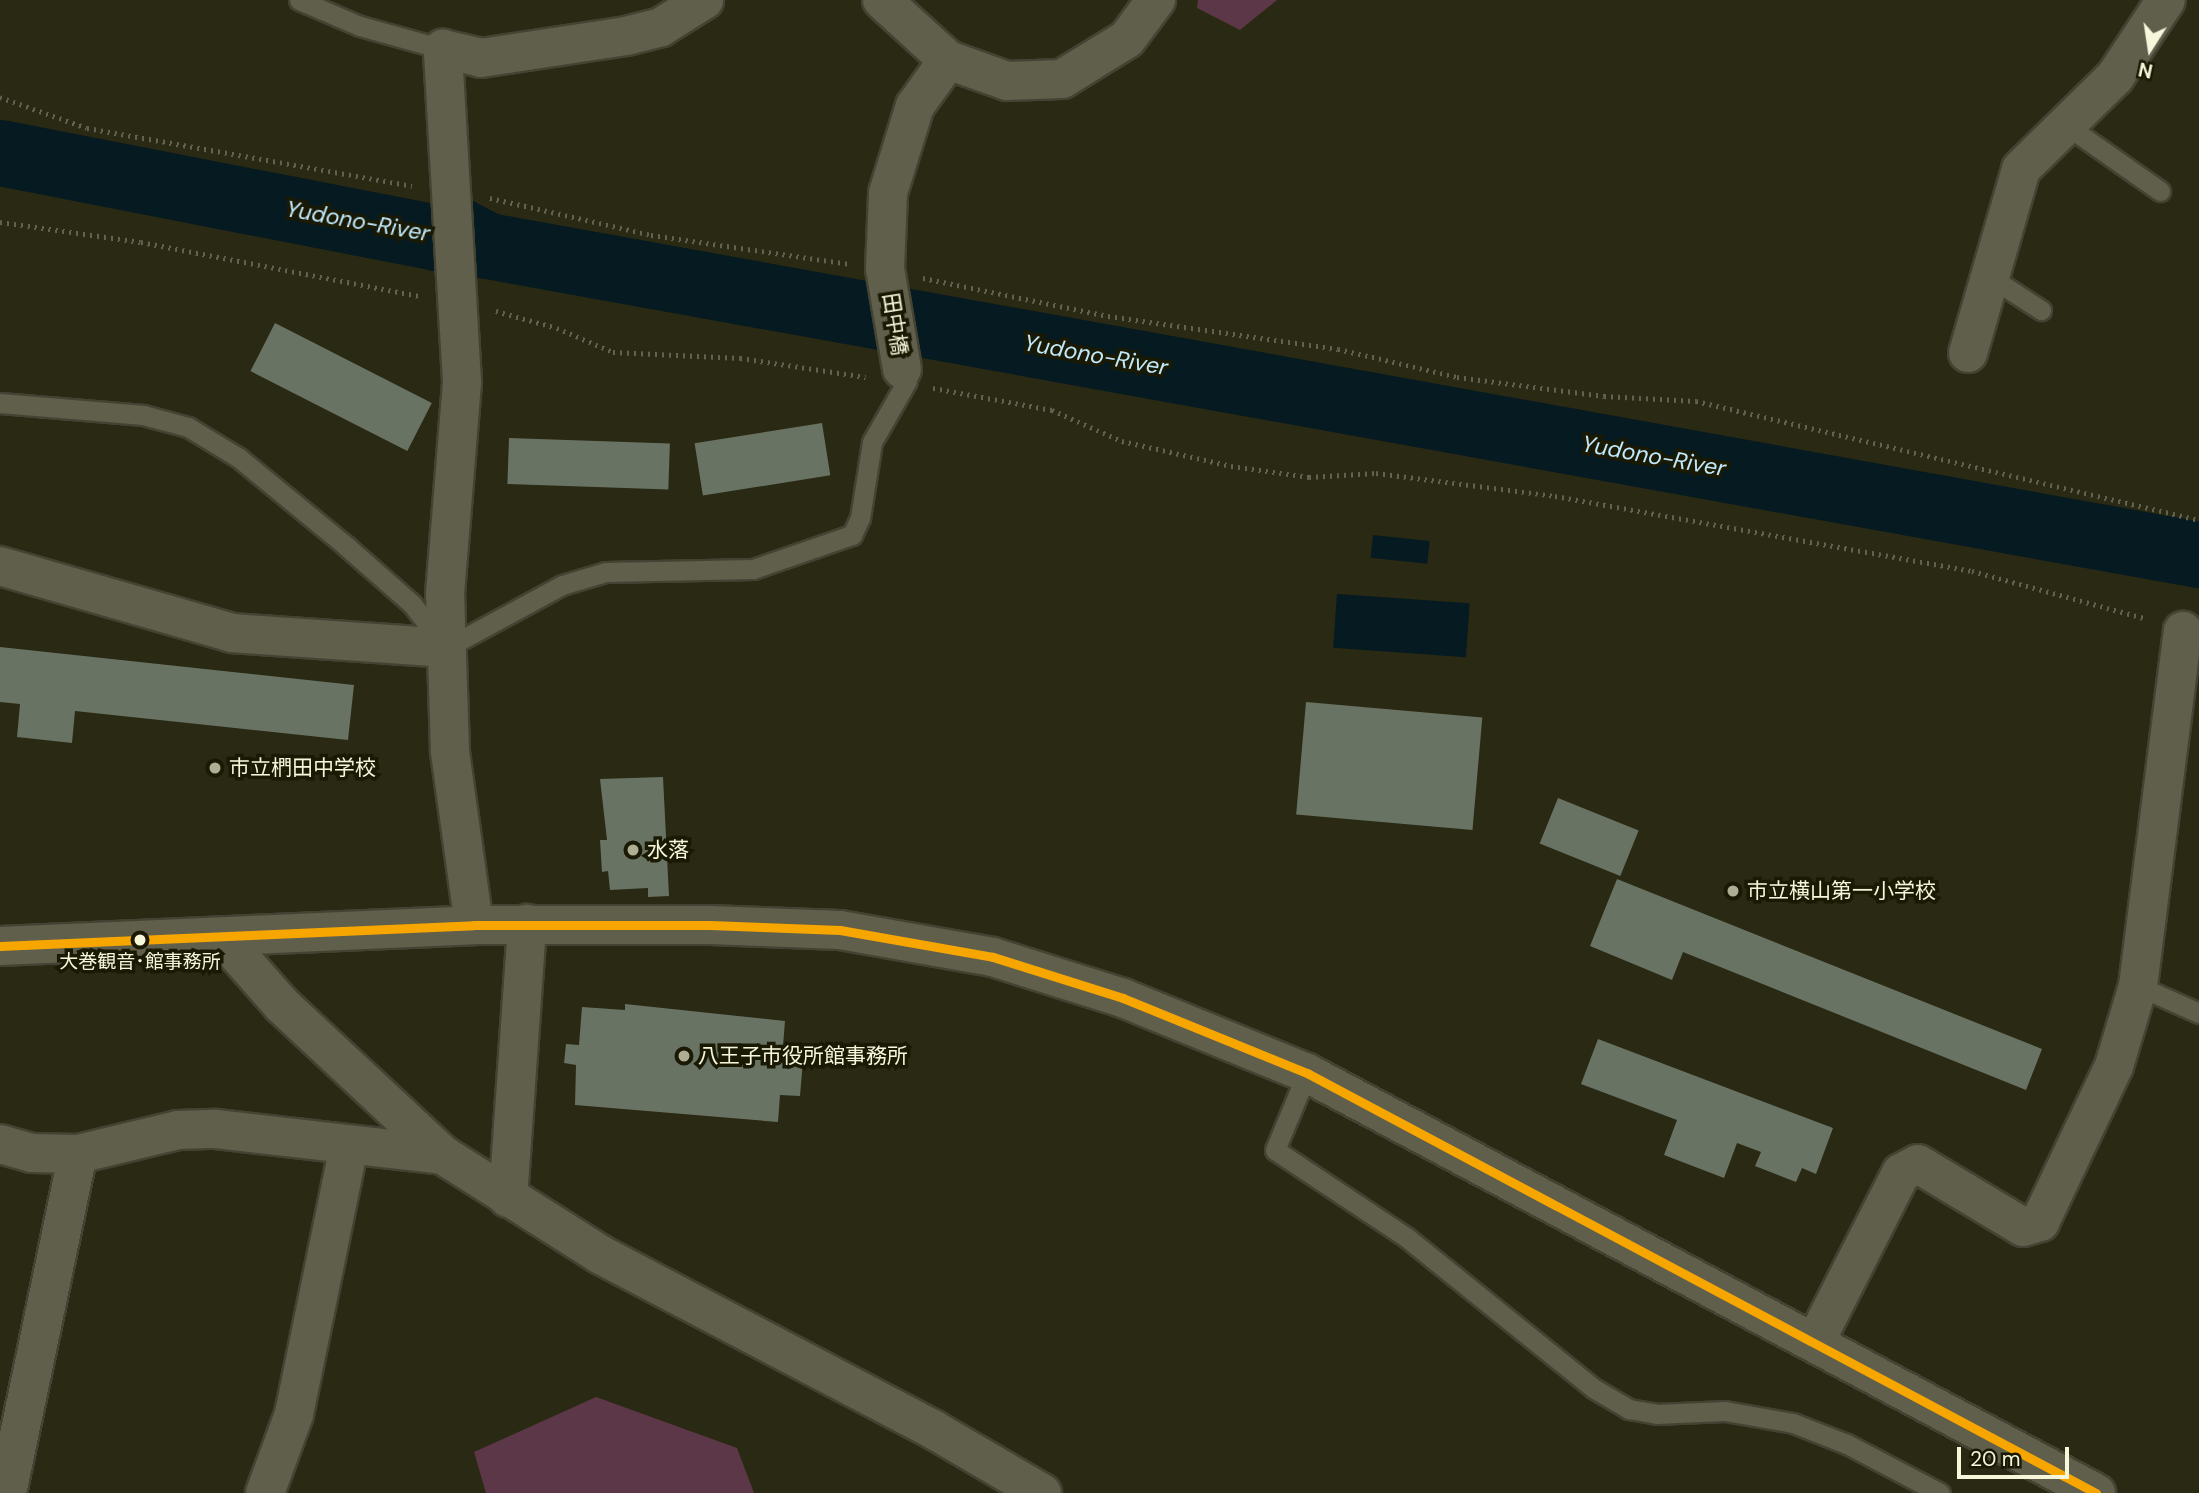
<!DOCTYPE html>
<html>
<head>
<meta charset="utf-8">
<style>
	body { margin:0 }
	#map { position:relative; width:2199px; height:1493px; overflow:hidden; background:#2a2913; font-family:"DM Sans","Noto Sans JP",sans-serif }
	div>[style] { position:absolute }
	.green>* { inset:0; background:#5c3748 }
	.water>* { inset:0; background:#051a21; transform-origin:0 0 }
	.river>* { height:66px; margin:-33px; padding:0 33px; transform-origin:33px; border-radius:33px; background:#051a21 }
	.building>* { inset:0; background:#687364; transform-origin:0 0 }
	.path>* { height:4.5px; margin-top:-2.25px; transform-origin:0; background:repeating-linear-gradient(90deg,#626252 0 2px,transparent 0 7px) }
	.roads { filter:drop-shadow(2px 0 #444333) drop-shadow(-2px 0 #444333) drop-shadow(0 2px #444333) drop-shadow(0 -2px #444333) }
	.lane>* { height:19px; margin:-9.5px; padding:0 9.5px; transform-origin:9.5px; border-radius:9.5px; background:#605f4c }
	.street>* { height:38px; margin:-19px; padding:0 19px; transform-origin:19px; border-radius:19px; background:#605f4c }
	.secondary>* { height:38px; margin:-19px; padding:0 19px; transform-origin:19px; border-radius:19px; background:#605f4c }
	.bus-1>* { height:9px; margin:-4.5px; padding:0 4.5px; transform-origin:4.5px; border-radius:4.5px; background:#f7a600 }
	.dots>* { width:19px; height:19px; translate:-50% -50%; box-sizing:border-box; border:4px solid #1a1904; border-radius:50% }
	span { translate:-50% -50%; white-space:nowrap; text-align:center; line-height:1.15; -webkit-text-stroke:7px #1a1904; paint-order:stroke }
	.bus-label { font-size:19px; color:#f5f6da }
	.street-label { font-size:21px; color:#f5f6da }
	.poi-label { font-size:21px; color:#f5f6da }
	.left { translate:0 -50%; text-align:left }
	.water-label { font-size:23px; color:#c1e9fc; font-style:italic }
	.north { position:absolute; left:2115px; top:14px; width:70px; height:70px; -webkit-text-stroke:5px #1a1904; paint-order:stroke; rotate:192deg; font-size:19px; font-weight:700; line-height:28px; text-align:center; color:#f5f6da }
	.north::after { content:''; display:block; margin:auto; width:24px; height:32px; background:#f5f6da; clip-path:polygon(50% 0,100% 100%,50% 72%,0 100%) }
	.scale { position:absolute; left:1957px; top:1447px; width:112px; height:32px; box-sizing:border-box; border:4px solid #f5f6da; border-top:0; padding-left:9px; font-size:21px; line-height:24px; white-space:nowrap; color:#f5f6da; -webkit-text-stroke:5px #1a1904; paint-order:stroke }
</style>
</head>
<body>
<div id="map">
	<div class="green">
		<i style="clip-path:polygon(1198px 0,1277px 0,1240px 30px,1197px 8px)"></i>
		<i style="clip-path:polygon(596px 1397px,737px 1448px,754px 1493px,486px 1493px,474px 1452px)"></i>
	</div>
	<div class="water">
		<i style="left:1373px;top:535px;width:57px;height:23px;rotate:6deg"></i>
		<i style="left:1337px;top:594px;width:133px;height:54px;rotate:4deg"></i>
	</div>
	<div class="river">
		<i style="left:0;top:153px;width:445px;rotate:11deg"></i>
		<i style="left:437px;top:238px;width:22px;rotate:-22deg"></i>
		<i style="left:457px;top:230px;width:35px;rotate:27deg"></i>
		<i style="left:488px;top:246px;width:1739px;rotate:10.24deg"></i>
	</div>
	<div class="building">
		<i style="left:275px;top:323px;width:176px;height:54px;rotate:27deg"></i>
		<i style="left:822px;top:423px;width:53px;height:129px;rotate:81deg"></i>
		<i style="left:509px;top:438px;width:161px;height:46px;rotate:2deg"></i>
		<i style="clip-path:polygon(0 647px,354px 685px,348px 740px,75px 711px,72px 743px,17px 737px,20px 704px,0 702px)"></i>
		<i style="left:1306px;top:702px;width:177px;height:113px;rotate:5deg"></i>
		<i style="clip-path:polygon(663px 777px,669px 896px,648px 897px,648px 888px,610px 890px,608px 871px,602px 872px,600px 840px,607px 840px,600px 779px)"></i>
		<i style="left:1558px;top:798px;width:87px;height:49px;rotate:22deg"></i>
		<i style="clip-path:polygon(1617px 879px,2042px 1049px,2026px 1090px,1683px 952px,1672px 980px,1590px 946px)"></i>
		<i style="clip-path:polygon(625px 1004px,785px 1021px,783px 1046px,804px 1048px,800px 1096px,780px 1095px,778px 1122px,575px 1105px,576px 1065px,564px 1063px,566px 1044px,579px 1045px,582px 1007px,625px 1010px)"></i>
		<i style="clip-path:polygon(1598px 1039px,1833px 1128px,1816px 1174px,1802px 1168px,1796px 1182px,1755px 1166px,1761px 1152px,1737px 1143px,1724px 1178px,1664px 1155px,1677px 1120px,1581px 1084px)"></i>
	</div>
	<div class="path">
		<i style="left:0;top:97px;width:92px;rotate:19.6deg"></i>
		<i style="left:87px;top:128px;width:330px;rotate:10.1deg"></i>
		<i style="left:490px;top:198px;width:165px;rotate:12.9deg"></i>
		<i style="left:651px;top:235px;width:200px;rotate:8.3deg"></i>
		<i style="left:0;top:222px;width:142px;rotate:8.1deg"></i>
		<i style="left:141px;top:242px;width:283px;rotate:11deg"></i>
		<i style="left:923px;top:278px;width:189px;rotate:11.6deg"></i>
		<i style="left:1108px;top:316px;width:232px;rotate:8.2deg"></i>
		<i style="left:1338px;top:349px;width:122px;rotate:13.2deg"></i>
		<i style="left:1457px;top:377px;width:148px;rotate:7.4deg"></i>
		<i style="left:1604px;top:396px;width:92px;rotate:3.1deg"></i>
		<i style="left:1696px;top:401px;width:517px;rotate:13.31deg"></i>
		<i style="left:496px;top:311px;width:63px;rotate:15.6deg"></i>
		<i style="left:557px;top:328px;width:61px;rotate:23.2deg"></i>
		<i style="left:613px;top:352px;width:127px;rotate:2.7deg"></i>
		<i style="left:740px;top:358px;width:127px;rotate:8.6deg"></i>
		<i style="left:933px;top:388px;width:121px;rotate:10.5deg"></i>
		<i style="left:1052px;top:410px;width:77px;rotate:23.9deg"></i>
		<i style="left:1122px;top:441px;width:112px;rotate:12.9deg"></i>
		<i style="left:1231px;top:466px;width:79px;rotate:8deg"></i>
		<i style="left:1309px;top:477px;width:67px;rotate:-3.4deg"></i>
		<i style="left:1376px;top:473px;width:180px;rotate:7.3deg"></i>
		<i style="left:1555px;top:496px;width:424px;rotate:10.2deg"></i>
		<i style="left:1972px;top:571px;width:181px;rotate:15.3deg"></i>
	</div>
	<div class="roads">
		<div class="lane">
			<i style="left:299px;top:0;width:66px;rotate:23.1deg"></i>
			<i style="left:360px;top:26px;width:86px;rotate:15.5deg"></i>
			<i style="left:2066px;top:125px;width:115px;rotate:35.1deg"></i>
			<i style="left:1990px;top:277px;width:61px;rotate:32.9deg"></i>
			<i style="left:0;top:403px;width:144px;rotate:4.8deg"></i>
			<i style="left:143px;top:415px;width:47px;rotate:14.9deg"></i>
			<i style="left:188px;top:427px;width:60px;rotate:31.3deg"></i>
			<i style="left:239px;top:458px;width:139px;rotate:39.4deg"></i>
			<i style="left:346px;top:546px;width:88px;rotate:41.3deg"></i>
			<i style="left:412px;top:604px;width:56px;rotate:52.3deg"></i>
			<i style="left:446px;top:648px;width:132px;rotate:-28.5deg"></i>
			<i style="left:562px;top:585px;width:46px;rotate:-16.5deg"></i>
			<i style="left:606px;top:572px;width:147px;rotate:-1.2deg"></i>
			<i style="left:753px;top:569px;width:105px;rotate:-19deg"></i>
			<i style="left:852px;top:535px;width:19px;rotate:-65deg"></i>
			<i style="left:860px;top:518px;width:77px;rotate:-81deg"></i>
			<i style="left:872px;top:442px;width:70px;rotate:-60.2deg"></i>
			<i style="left:907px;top:381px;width:13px;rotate:-113deg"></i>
			<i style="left:2138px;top:986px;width:67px;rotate:23.9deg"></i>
			<i style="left:1307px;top:1073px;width:83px;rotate:112.6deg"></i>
			<i style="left:1275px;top:1150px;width:157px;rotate:33.6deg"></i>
			<i style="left:1406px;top:1237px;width:240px;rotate:38.9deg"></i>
			<i style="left:1593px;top:1388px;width:42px;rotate:30.3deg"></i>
			<i style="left:1629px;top:1409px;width:27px;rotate:10deg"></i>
			<i style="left:1656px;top:1414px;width:69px;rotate:-2.5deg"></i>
			<i style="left:1725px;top:1411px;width:69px;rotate:10deg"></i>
			<i style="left:1793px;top:1423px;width:58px;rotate:21.3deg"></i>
			<i style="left:1847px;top:1444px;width:105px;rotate:27.8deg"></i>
		</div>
		<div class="street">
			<i style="left:882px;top:0;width:89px;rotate:42.3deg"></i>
			<i style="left:948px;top:60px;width:63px;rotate:19.6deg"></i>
			<i style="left:1007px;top:81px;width:55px;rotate:-2.1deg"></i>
			<i style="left:1062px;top:79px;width:76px;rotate:-31.6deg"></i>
			<i style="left:1127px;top:39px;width:49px;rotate:-53.4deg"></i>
			<i style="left:1968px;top:353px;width:191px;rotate:-73.9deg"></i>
			<i style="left:2021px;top:169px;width:132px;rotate:-44.4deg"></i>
			<i style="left:2115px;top:77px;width:92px;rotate:-56.5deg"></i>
			<i style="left:902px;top:369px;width:101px;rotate:-99.6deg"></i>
			<i style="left:885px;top:269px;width:76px;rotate:-87.7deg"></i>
			<i style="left:888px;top:193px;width:91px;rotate:-72.8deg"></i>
			<i style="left:915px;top:106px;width:57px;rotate:-54.3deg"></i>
			<i style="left:0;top:566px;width:241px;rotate:16.1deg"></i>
			<i style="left:232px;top:633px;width:215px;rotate:4deg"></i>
			<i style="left:474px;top:925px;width:176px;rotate:-97.9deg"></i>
			<i style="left:450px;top:751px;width:157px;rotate:-91.8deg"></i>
			<i style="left:445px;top:594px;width:213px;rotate:-85.4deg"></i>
			<i style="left:462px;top:382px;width:334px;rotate:-93.3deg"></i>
			<i style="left:443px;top:49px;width:39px;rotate:13deg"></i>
			<i style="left:481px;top:58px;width:147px;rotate:-8.6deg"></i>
			<i style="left:626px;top:36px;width:36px;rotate:-14deg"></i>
			<i style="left:661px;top:27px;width:51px;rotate:-32.1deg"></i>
			<i style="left:222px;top:937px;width:91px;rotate:48.6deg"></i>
			<i style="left:282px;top:1005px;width:220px;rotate:43deg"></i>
			<i style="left:0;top:1144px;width:33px;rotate:16deg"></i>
			<i style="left:32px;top:1153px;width:46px;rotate:1.2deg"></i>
			<i style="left:78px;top:1154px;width:103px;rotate:-13.5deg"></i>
			<i style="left:178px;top:1130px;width:38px;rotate:-2deg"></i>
			<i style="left:216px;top:1129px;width:228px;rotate:6.5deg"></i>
			<i style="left:443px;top:1155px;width:187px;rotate:32.3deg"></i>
			<i style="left:601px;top:1255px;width:376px;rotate:27.7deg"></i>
			<i style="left:934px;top:1430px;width:125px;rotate:30.3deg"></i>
			<i style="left:508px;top:1198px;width:275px;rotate:-86deg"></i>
			<i style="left:1815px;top:1342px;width:190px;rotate:-63deg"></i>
			<i style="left:1901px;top:1173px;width:19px;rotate:-28deg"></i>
			<i style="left:1918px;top:1164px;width:122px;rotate:31deg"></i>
			<i style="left:2023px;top:1227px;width:18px;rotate:-16deg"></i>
			<i style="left:2040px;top:1222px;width:173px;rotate:-64.6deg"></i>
			<i style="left:2114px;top:1066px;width:84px;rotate:-73.3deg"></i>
			<i style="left:2138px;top:986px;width:358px;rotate:-82.8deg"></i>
			<i style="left:7px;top:1493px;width:346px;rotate:-78.2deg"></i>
			<i style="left:265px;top:1493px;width:84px;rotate:-69.8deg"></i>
			<i style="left:294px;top:1414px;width:274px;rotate:-78.4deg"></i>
		</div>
		<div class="secondary">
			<i style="left:0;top:946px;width:474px;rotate:-2.5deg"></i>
			<i style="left:474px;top:925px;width:236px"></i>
			<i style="left:710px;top:925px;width:130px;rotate:2.2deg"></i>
			<i style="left:840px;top:930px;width:155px;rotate:10deg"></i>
			<i style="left:993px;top:957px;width:136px;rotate:17.5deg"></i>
			<i style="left:1123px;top:998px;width:199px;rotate:22.2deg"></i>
			<i style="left:1307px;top:1073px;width:894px;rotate:28.03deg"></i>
		</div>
	</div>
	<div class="bus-1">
		<i style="left:0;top:946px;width:474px;rotate:-2.5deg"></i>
		<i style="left:474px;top:925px;width:236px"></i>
		<i style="left:710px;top:925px;width:130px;rotate:2.2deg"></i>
		<i style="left:840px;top:930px;width:155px;rotate:10deg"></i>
		<i style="left:993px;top:957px;width:136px;rotate:17.5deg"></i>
		<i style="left:1123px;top:998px;width:199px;rotate:22.2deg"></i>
		<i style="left:1307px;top:1073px;width:894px;rotate:28.03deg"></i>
	</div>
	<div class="dots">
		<i style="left:215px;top:768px;background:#aeae94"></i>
		<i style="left:633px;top:850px;background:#aeae94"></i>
		<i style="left:1733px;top:891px;background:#aeae94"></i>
		<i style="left:140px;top:940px;background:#f5f6da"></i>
		<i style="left:684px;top:1056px;background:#aeae94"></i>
	</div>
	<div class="bus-label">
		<span style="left:140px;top:962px">大巻観音･館事務所</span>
	</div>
	<div class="street-label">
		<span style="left:895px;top:324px;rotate:81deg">田中橋</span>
	</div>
	<div class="poi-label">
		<span class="left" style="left:229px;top:768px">市立椚田中学校</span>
		<span class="left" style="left:647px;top:850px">水落</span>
		<span class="left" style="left:1747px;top:891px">市立横山第一小学校</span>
		<span class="left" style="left:698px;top:1056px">八王子市役所館事務所</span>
	</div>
	<div class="water-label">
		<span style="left:358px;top:221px;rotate:10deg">Yudono-River</span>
		<span style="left:1096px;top:355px;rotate:10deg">Yudono-River</span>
		<span style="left:1654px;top:456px;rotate:10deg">Yudono-River</span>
	</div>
	<div class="north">N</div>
	<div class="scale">20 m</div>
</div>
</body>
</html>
